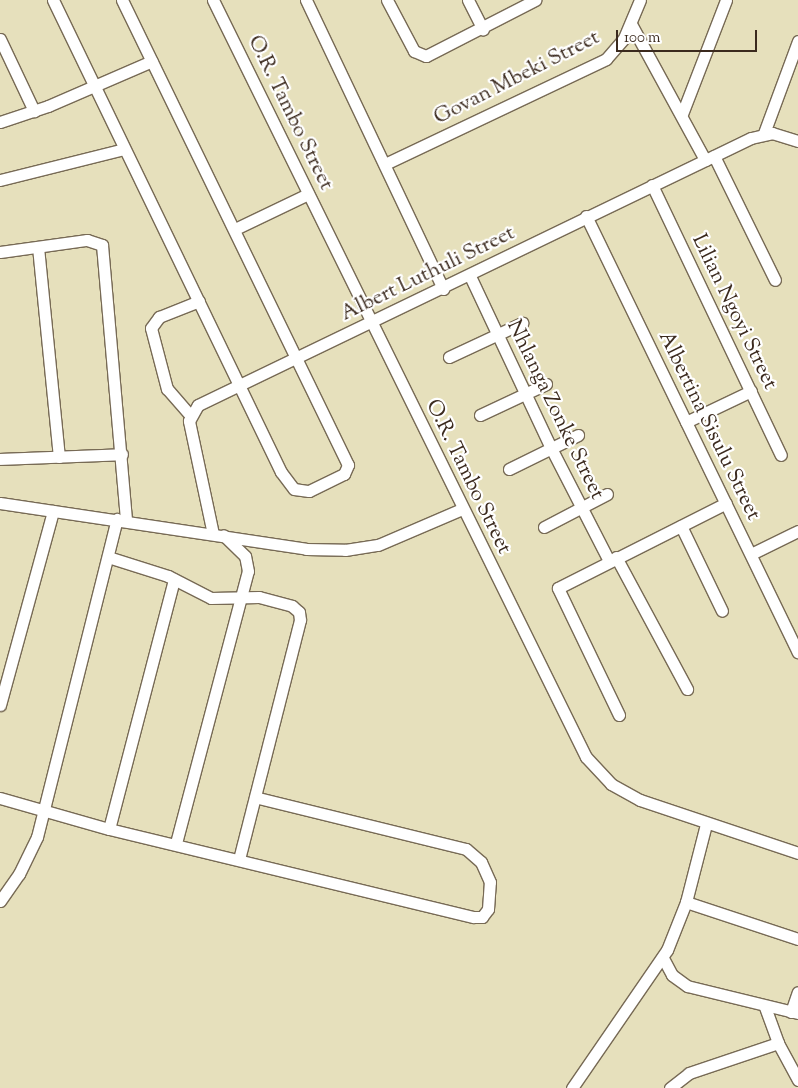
<!DOCTYPE html>
<html>
<head>
<meta charset="utf-8">
<style>
	body { margin:0 }
	#map { position:relative; width:798px; height:1088px; overflow:hidden; background:#e6e0bc; font-family:"Sorts Mill Goudy",serif }
	div>[style] { position:absolute }
	.roads { filter:drop-shadow(1px 0 #776a55) drop-shadow(-1px 0 #776a55) drop-shadow(0 1px #776a55) drop-shadow(0 -1px #776a55) }
	.minor>* { height:11px; margin:-5.5px; padding:0 5.5px; transform-origin:5.5px; border-radius:5.5px; background:#fff }
	span { translate:-50% -50%; white-space:nowrap; text-align:center; line-height:1.15; -webkit-text-stroke:4.5px #fff; paint-order:stroke }
	.street-label { font-size:21px; color:#3b2a1e }
	.scale { position:absolute; left:616px; top:30px; width:141px; height:22px; box-sizing:border-box; border:2px solid #3b2a1e; border-top:0; padding-left:6px; font-size:15px; line-height:18px; white-space:nowrap; color:#3b2a1e; -webkit-text-stroke:4px #fff; paint-order:stroke }
</style>
</head>
<body>
<div id="map">
	<div class="roads">
		<div class="minor">
			<i style="left:53px;top:0;width:524px;rotate:64.22deg"></i>
			<i style="left:281px;top:472px;width:21px;rotate:53deg"></i>
			<i style="left:294px;top:489px;width:15px;rotate:8deg"></i>
			<i style="left:309px;top:491px;width:39px;rotate:-26deg"></i>
			<i style="left:344px;top:474px;width:10px;rotate:-66deg"></i>
			<i style="left:348px;top:465px;width:517px;rotate:-115.92deg"></i>
			<i style="left:213px;top:0;width:844px;rotate:63.77deg"></i>
			<i style="left:586px;top:757px;width:37px;rotate:47deg"></i>
			<i style="left:611px;top:784px;width:33px;rotate:29deg"></i>
			<i style="left:640px;top:800px;width:167px;rotate:18.5deg"></i>
			<i style="left:306px;top:0;width:320px;rotate:64.6deg"></i>
			<i style="left:387px;top:0;width:58px;rotate:62.1deg"></i>
			<i style="left:414px;top:51px;width:13px;rotate:23deg"></i>
			<i style="left:426px;top:56px;width:123px;rotate:-27.2deg"></i>
			<i style="left:468px;top:0;width:33px;rotate:63deg"></i>
			<i style="left:631px;top:24px;width:155px;rotate:61.4deg"></i>
			<i style="left:0;top:39px;width:80px;rotate:64.7deg"></i>
			<i style="left:682px;top:114px;width:122px;rotate:-68.9deg"></i>
			<i style="left:0;top:122px;width:51px;rotate:-18.4deg"></i>
			<i style="left:48px;top:106px;width:113px;rotate:-23.4deg"></i>
			<i style="left:764px;top:133px;width:98px;rotate:-69.7deg"></i>
			<i style="left:714px;top:156px;width:138px;rotate:63.8deg"></i>
			<i style="left:385px;top:164px;width:245px;rotate:-25.4deg"></i>
			<i style="left:606px;top:59px;width:28px;rotate:-49deg"></i>
			<i style="left:624px;top:38px;width:41px;rotate:-67.2deg"></i>
			<i style="left:0;top:180px;width:128px;rotate:-14deg"></i>
			<i style="left:652px;top:185px;width:299px;rotate:64.5deg"></i>
			<i style="left:586px;top:216px;width:485px;rotate:64.1deg"></i>
			<i style="left:235px;top:229px;width:81px;rotate:-25.6deg"></i>
			<i style="left:38px;top:247px;width:211px;rotate:84.3deg"></i>
			<i style="left:0;top:252px;width:88px;rotate:-7.9deg"></i>
			<i style="left:87px;top:240px;width:16px;rotate:18deg"></i>
			<i style="left:102px;top:245px;width:276px;rotate:85deg"></i>
			<i style="left:470px;top:276px;width:190px;rotate:64.8deg"></i>
			<i style="left:551px;top:448px;width:127px;rotate:62.8deg"></i>
			<i style="left:449px;top:357px;width:81px;rotate:-25deg"></i>
			<i style="left:190px;top:415px;width:35px;rotate:-131deg"></i>
			<i style="left:167px;top:389px;width:63px;rotate:-104.7deg"></i>
			<i style="left:151px;top:328px;width:14px;rotate:-54deg"></i>
			<i style="left:159px;top:317px;width:43px;rotate:-21.8deg"></i>
			<i style="left:480px;top:415px;width:73px;rotate:-25.2deg"></i>
			<i style="left:686px;top:422px;width:72px;rotate:-25.5deg"></i>
			<i style="left:0;top:459px;width:122px;rotate:-2.3deg"></i>
			<i style="left:509px;top:469px;width:77px;rotate:-26.2deg"></i>
			<i style="left:0;top:503px;width:309px;rotate:8.5deg"></i>
			<i style="left:306px;top:549px;width:39px;rotate:1deg"></i>
			<i style="left:345px;top:550px;width:33px;rotate:-9deg"></i>
			<i style="left:378px;top:545px;width:91px;rotate:-23.2deg"></i>
			<i style="left:681px;top:526px;width:94px;rotate:64.2deg"></i>
			<i style="left:544px;top:527px;width:71px;rotate:-27.6deg"></i>
			<i style="left:213px;top:534px;width:116px;rotate:-102deg"></i>
			<i style="left:189px;top:421px;width:18px;rotate:-61deg"></i>
			<i style="left:198px;top:405px;width:614px;rotate:-25.77deg"></i>
			<i style="left:751px;top:138px;width:22px;rotate:-13deg"></i>
			<i style="left:772px;top:133px;width:27px;rotate:17deg"></i>
			<i style="left:751px;top:554px;width:52px;rotate:-26.1deg"></i>
			<i style="left:108px;top:557px;width:63px;rotate:17.6deg"></i>
			<i style="left:168px;top:576px;width:48px;rotate:27.1deg"></i>
			<i style="left:211px;top:598px;width:48px;rotate:-1.2deg"></i>
			<i style="left:259px;top:597px;width:34px;rotate:15deg"></i>
			<i style="left:292px;top:606px;width:9px;rotate:41deg"></i>
			<i style="left:299px;top:612px;width:8px;rotate:83deg"></i>
			<i style="left:300px;top:620px;width:247px;rotate:104.3deg"></i>
			<i style="left:616px;top:557px;width:150px;rotate:61.7deg"></i>
			<i style="left:0;top:705px;width:201px;rotate:-74.7deg"></i>
			<i style="left:619px;top:715px;width:141px;rotate:-115.7deg"></i>
			<i style="left:558px;top:588px;width:188px;rotate:-26.8deg"></i>
			<i style="left:0;top:798px;width:113px;rotate:15.9deg"></i>
			<i style="left:109px;top:829px;width:375px;rotate:13.6deg"></i>
			<i style="left:474px;top:917px;width:8px"></i>
			<i style="left:482px;top:917px;width:10px;rotate:-53deg"></i>
			<i style="left:488px;top:909px;width:27px;rotate:-86deg"></i>
			<i style="left:490px;top:882px;width:22px;rotate:-114deg"></i>
			<i style="left:481px;top:862px;width:20px;rotate:-139deg"></i>
			<i style="left:466px;top:849px;width:217px;rotate:-166.2deg"></i>
			<i style="left:109px;top:829px;width:258px;rotate:-75.4deg"></i>
			<i style="left:176px;top:843px;width:281px;rotate:-75.2deg"></i>
			<i style="left:248px;top:571px;width:15px;rotate:-101deg"></i>
			<i style="left:245px;top:556px;width:30px;rotate:-136deg"></i>
			<i style="left:0;top:901px;width:33px;rotate:-55deg"></i>
			<i style="left:19px;top:874px;width:41px;rotate:-64.1deg"></i>
			<i style="left:37px;top:837px;width:328px;rotate:-75.9deg"></i>
			<i style="left:686px;top:902px;width:118px;rotate:18.3deg"></i>
			<i style="left:663px;top:958px;width:19px;rotate:62deg"></i>
			<i style="left:672px;top:975px;width:19px;rotate:36deg"></i>
			<i style="left:687px;top:986px;width:114px;rotate:13.7deg"></i>
			<i style="left:765px;top:1007px;width:38px;rotate:70deg"></i>
			<i style="left:778px;top:1043px;width:42px;rotate:61.6deg"></i>
			<i style="left:791px;top:1012px;width:21px;rotate:-71deg"></i>
			<i style="left:572px;top:1088px;width:168px;rotate:-55.5deg"></i>
			<i style="left:667px;top:950px;width:52px;rotate:-68.4deg"></i>
			<i style="left:686px;top:902px;width:81px;rotate:-75.6deg"></i>
			<i style="left:670px;top:1088px;width:24px;rotate:-38deg"></i>
			<i style="left:689px;top:1073px;width:94px;rotate:-18.6deg"></i>
		</div>
	</div>
	<div class="street-label">
		<span style="left:517px;top:78px;rotate:-27deg">Govan Mbeki Street</span>
		<span style="left:290px;top:113px;rotate:64deg">O.R. Tambo Street</span>
		<span style="left:428px;top:274px;rotate:-26deg">Albert Luthuli Street</span>
		<span style="left:734px;top:312px;rotate:64deg">Lilian Ngoyi Street</span>
		<span style="left:555px;top:410px;rotate:64deg">Nhlanga Zonke Street</span>
		<span style="left:709px;top:426px;rotate:64deg">Albertina Sisulu Street</span>
		<span style="left:468px;top:477px;rotate:64deg">O.R. Tambo Street</span>
	</div>
	<div class="scale">100 m</div>
</div>
</body>
</html>
